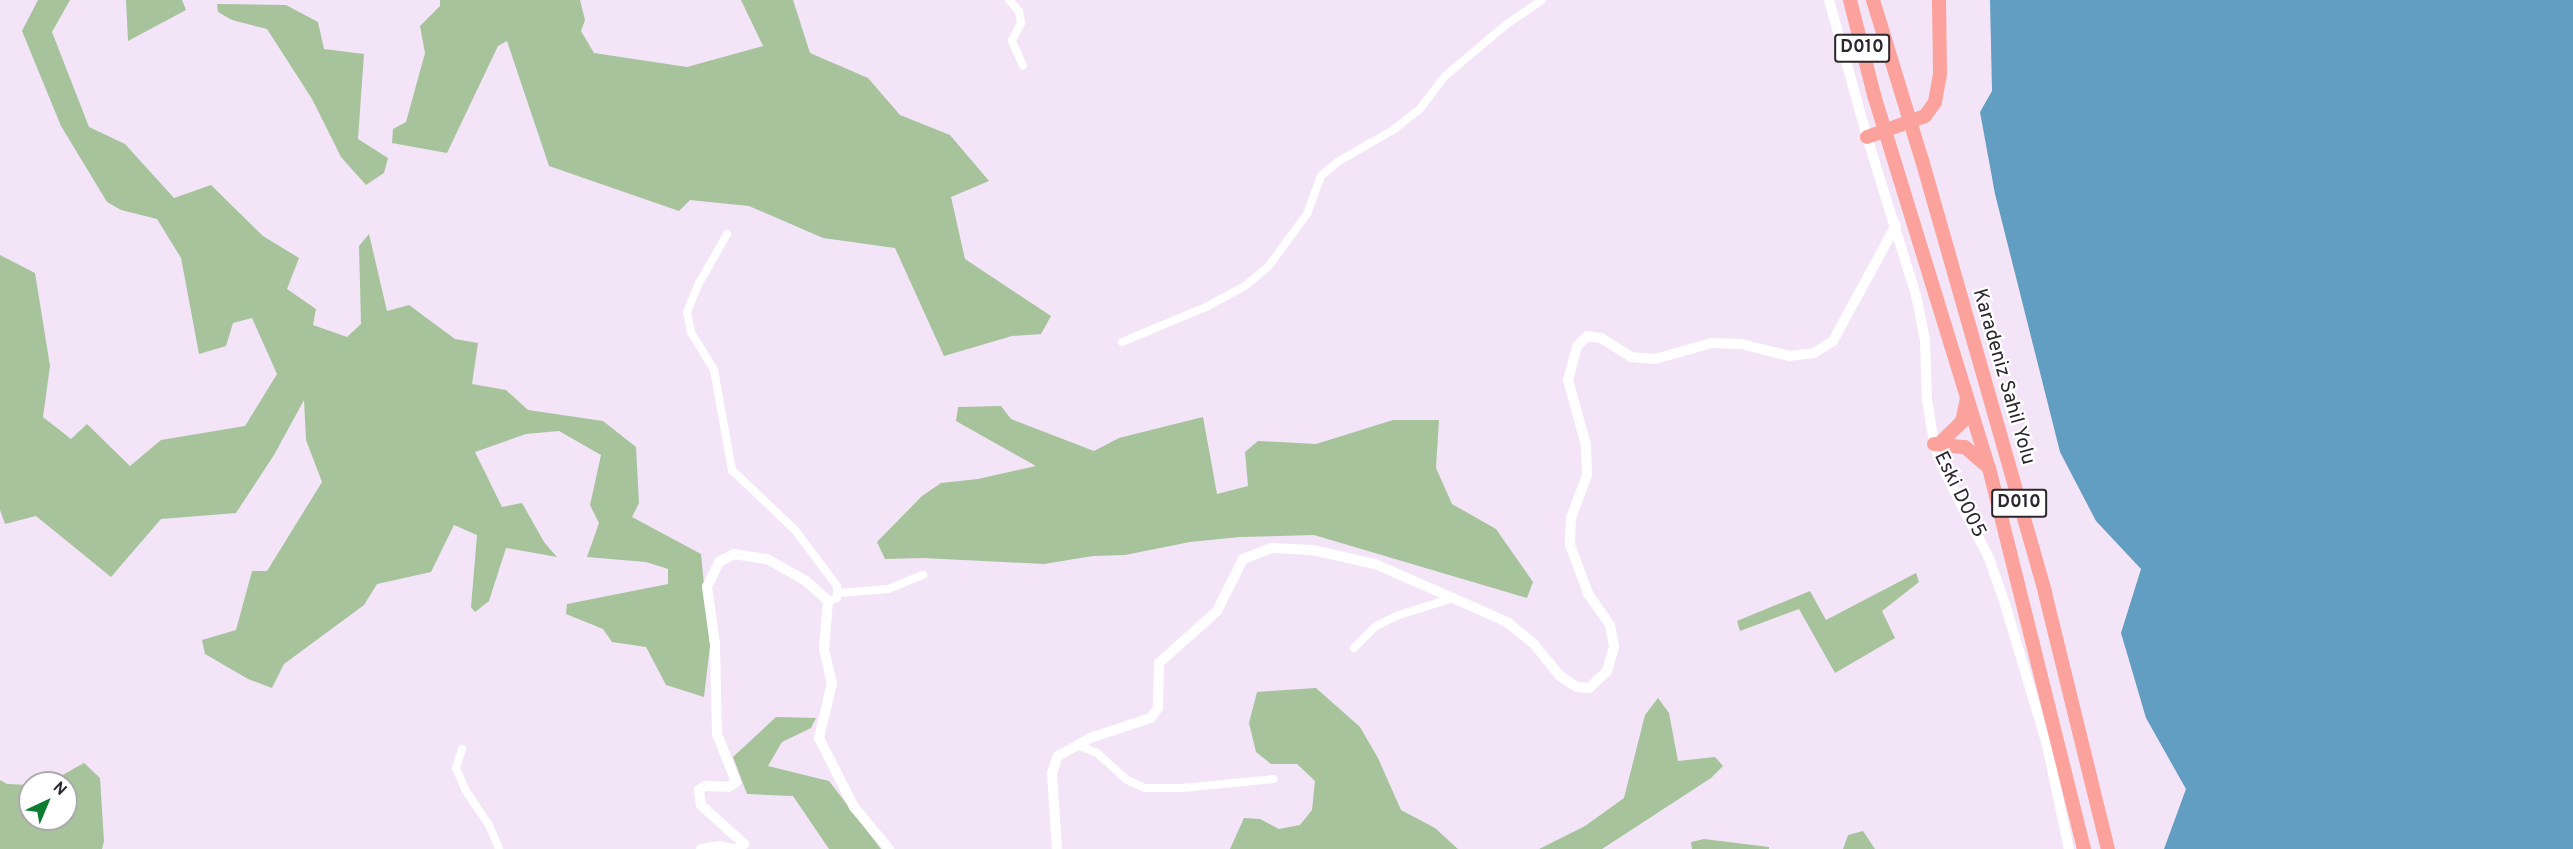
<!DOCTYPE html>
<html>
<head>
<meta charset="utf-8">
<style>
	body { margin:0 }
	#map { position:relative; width:2573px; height:849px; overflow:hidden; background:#f3e5f7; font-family:Overpass,sans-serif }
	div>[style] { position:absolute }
	.green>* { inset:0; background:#a6c39b }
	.water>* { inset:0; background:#629ec2 }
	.minor>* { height:8px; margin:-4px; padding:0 4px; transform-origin:4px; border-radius:4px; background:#fff }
	.tertiary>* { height:10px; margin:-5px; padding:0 5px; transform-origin:5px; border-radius:5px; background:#fff }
	.secondary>* { height:10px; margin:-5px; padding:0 5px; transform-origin:5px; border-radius:5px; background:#fff }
	.trunk>* { height:14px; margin:-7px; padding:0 7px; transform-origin:7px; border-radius:7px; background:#fca29c }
	span { translate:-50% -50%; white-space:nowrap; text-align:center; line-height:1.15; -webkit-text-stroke:4.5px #fff; paint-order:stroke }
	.shield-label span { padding:2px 4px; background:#fff; border:2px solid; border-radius:4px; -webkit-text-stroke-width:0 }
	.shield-label { font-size:18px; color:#2c272e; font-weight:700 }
	.street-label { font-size:20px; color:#2c272e }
	.north { position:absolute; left:18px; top:771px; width:60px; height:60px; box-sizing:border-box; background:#fff; border:2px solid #aba9ab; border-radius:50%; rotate:44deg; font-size:16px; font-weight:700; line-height:24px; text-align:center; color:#2c272e }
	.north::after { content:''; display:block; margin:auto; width:21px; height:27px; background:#0d7d32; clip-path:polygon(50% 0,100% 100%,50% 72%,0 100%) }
</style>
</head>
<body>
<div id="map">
	<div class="green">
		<i style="clip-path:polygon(38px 0,70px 0,52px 32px,89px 127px,125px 144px,174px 198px,211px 185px,263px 236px,299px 258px,287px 289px,316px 309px,313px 325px,347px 337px,361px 324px,359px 246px,369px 234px,387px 311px,409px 305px,455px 339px,478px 343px,472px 384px,506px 390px,528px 410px,603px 421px,636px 447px,639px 503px,632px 517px,701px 554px,710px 646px,704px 697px,666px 685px,646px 647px,612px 642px,603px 629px,566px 614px,567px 604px,668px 584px,668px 569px,646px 562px,587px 557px,599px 523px,590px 505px,601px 455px,559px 431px,526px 434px,475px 452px,502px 507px,522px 503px,544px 542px,557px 557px,506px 548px,489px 601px,475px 612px,471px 607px,477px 535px,454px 525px,431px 572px,377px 584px,364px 605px,284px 664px,272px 688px,248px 679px,205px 654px,202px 640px,236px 630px,252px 571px,267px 571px,322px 482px,306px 440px,304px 400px,274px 455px,236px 513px,161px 519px,111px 577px,36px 516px,5px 524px,0 510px,0 255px,35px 273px,50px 366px,43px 417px,71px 439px,87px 424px,130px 466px,161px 440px,245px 426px,277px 374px,252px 318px,233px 323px,226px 346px,199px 354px,181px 258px,157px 219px,121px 210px,107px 202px,61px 126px,22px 31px)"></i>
		<i style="clip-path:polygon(126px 0,182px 0,186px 10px,128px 41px)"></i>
		<i style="clip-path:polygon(440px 0,580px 0,585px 20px,581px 31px,594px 53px,687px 67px,763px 46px,741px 0,793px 0,810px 53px,868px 78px,900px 115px,950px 135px,989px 181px,951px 197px,965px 259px,1051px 316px,1041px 334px,1012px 336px,944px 356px,895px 248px,823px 238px,749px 206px,690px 200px,679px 211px,549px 166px,507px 41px,498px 46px,447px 153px,392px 143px,393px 129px,406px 122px,425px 53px,420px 26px,440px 6px)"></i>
		<i style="clip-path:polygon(217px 4px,286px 5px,318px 22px,324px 49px,364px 54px,358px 139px,388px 158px,384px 173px,366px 185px,341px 157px,312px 99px,267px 29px,232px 20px,218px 12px)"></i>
		<i style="clip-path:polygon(1001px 406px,1011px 419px,1094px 451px,1119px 438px,1203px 417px,1217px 494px,1248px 486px,1245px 452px,1258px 441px,1316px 444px,1393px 420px,1439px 420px,1436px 468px,1452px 504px,1496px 529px,1533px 582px,1527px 598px,1314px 535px,1240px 537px,1190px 542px,1125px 555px,1093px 556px,1044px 564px,923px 558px,885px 559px,877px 542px,922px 496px,941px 483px,978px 479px,1036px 466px,956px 421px,958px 407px)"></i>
		<i style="clip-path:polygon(1916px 573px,1919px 582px,1882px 611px,1895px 638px,1835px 673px,1799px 609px,1740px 631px,1737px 621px,1810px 591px,1826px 620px)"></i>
		<i style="clip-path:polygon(1316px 688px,1360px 727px,1378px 758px,1401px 810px,1435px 828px,1458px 849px,1230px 849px,1244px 818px,1260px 819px,1279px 829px,1300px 825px,1312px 810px,1315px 781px,1297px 764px,1271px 764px,1256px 752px,1249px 723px,1257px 692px)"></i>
		<i style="clip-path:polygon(1658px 698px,1669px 713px,1678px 761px,1715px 757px,1723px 766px,1711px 778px,1602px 849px,1539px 849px,1585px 826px,1624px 798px,1645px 715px)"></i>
		<i style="clip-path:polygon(776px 717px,816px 718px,811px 728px,782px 742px,768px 766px,829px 781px,881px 849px,829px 849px,793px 796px,747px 794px,733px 757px)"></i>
		<i style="clip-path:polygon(84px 763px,100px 778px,104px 841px,102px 849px,0 849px,0 780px,7px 784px,30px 785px,30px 819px,66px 819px,66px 783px,48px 783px)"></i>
		<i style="clip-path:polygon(1863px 831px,1875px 849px,1843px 849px,1848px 835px)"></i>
		<i style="clip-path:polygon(1704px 839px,1769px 847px,1769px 849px,1692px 849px,1691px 842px)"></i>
	</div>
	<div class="water">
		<i style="clip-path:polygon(1990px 0,2573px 0,2573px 849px,2164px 849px,2186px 789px,2146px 718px,2121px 633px,2141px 569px,2096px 521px,2060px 452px,1995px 194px,1980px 112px,1992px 91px)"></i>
	</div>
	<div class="minor">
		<i style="left:1009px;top:0;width:15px;rotate:48deg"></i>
		<i style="left:1019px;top:11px;width:12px;rotate:81deg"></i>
		<i style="left:1021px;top:23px;width:20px;rotate:117deg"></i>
		<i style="left:1012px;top:41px;width:27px;rotate:66deg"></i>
		<i style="left:727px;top:234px;width:59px;rotate:119.6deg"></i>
		<i style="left:698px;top:285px;width:29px;rotate:112deg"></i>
		<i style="left:687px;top:312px;width:20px;rotate:79deg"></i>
		<i style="left:691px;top:332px;width:44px;rotate:58.8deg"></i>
		<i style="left:714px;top:370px;width:102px;rotate:79.8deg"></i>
		<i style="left:732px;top:470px;width:87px;rotate:43.6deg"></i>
		<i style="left:795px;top:530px;width:70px;rotate:53.1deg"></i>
		<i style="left:837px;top:586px;width:12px;rotate:90deg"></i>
		<i style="left:837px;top:598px;width:9px;rotate:162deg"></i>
		<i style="left:1122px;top:342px;width:93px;rotate:-22.7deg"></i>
		<i style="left:1208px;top:306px;width:42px;rotate:-28.4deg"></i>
		<i style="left:1245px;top:286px;width:30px;rotate:-40deg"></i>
		<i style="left:1268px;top:267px;width:66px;rotate:-53.7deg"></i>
		<i style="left:1307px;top:214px;width:40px;rotate:-69.8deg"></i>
		<i style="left:1321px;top:176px;width:23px;rotate:-40deg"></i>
		<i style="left:1339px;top:161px;width:62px;rotate:-29.9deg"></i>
		<i style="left:1393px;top:130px;width:33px;rotate:-38deg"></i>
		<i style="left:1419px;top:110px;width:43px;rotate:-52.6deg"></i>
		<i style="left:1445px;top:76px;width:81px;rotate:-40deg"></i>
		<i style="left:1507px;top:24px;width:42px;rotate:-34.4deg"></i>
		<i style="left:839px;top:593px;width:49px;rotate:-4.7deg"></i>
		<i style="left:888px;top:589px;width:38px;rotate:-22deg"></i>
		<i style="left:1354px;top:648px;width:31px;rotate:-45deg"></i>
		<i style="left:1376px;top:626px;width:25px;rotate:-26deg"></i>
		<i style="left:1399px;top:615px;width:57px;rotate:-17.5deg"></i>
		<i style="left:1077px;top:745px;width:22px;rotate:22deg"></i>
		<i style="left:1097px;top:753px;width:40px;rotate:42deg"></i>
		<i style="left:1127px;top:780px;width:20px;rotate:24deg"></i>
		<i style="left:1145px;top:788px;width:37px"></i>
		<i style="left:1182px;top:788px;width:92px;rotate:-5.6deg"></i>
		<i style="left:462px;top:749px;width:20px;rotate:108deg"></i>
		<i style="left:456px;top:768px;width:25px;rotate:67deg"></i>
		<i style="left:466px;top:791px;width:41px;rotate:55.9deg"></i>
		<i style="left:489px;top:825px;width:26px;rotate:67deg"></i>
	</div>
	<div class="tertiary">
		<i style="left:701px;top:849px;width:18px;rotate:-9deg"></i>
		<i style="left:719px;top:846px;width:14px;rotate:12deg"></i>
		<i style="left:737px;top:849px;width:9px;rotate:-36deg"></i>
		<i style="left:744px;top:844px;width:58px;rotate:-137.8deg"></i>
		<i style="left:701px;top:805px;width:15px;rotate:-98deg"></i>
		<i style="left:699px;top:790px;width:7px;rotate:-34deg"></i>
		<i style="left:705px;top:786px;width:23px;rotate:2deg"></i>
		<i style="left:728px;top:787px;width:9px;rotate:-32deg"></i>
		<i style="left:736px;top:782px;width:52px;rotate:-111.6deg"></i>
		<i style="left:717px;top:734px;width:90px;rotate:-91.3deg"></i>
		<i style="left:715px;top:644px;width:58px;rotate:-98deg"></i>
		<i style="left:707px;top:587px;width:28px;rotate:-64deg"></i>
		<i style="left:719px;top:562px;width:17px;rotate:-28deg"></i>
		<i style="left:734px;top:554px;width:33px;rotate:9deg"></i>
		<i style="left:767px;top:559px;width:45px;rotate:29.4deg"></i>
		<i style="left:806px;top:581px;width:30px;rotate:42deg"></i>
		<i style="left:828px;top:601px;width:48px;rotate:94.8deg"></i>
		<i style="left:824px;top:649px;width:35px;rotate:77deg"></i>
		<i style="left:832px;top:683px;width:57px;rotate:103.3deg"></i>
		<i style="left:819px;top:738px;width:77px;rotate:63.1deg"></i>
		<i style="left:854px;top:807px;width:55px;rotate:50.2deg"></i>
		<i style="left:1057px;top:849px;width:76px;rotate:-93.8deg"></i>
		<i style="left:1052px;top:773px;width:18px;rotate:-71deg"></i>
		<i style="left:1058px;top:756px;width:37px;rotate:-29deg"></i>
		<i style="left:1090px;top:738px;width:64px;rotate:-18.2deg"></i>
		<i style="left:1151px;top:718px;width:12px;rotate:-55deg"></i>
		<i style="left:1158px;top:708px;width:45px;rotate:-88.7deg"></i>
		<i style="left:1159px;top:663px;width:78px;rotate:-41.9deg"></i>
		<i style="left:1217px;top:611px;width:58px;rotate:-63.4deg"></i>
		<i style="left:1243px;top:559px;width:31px;rotate:-21deg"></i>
		<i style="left:1272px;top:548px;width:40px;rotate:2.9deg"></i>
		<i style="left:1312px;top:550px;width:65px;rotate:12.5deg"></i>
		<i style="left:1375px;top:564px;width:85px;rotate:23.6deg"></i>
		<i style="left:1453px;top:598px;width:59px;rotate:24deg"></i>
		<i style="left:1507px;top:622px;width:35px;rotate:39deg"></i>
		<i style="left:1534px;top:644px;width:41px;rotate:50.9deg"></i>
		<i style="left:1560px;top:676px;width:20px;rotate:33deg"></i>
		<i style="left:1577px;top:687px;width:12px;rotate:5deg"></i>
		<i style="left:1589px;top:688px;width:25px;rotate:-43deg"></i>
		<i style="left:1607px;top:671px;width:26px;rotate:-74deg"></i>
		<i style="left:1614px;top:646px;width:21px;rotate:-101deg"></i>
		<i style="left:1610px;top:625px;width:39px;rotate:-125deg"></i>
		<i style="left:1588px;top:593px;width:51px;rotate:-110.6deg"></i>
		<i style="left:1570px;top:545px;width:27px;rotate:-88deg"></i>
		<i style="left:1571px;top:518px;width:46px;rotate:-69.6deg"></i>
		<i style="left:1587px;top:475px;width:30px;rotate:-92deg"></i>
		<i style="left:1586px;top:445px;width:67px;rotate:-105.5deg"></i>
		<i style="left:1568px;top:380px;width:35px;rotate:-75deg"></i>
		<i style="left:1577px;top:346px;width:14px;rotate:-45deg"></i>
		<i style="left:1587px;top:336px;width:14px;rotate:8deg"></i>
		<i style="left:1601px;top:338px;width:36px;rotate:32deg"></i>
		<i style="left:1631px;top:357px;width:24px;rotate:5deg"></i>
		<i style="left:1655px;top:359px;width:59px;rotate:-15.7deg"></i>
		<i style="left:1712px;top:343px;width:29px;rotate:2deg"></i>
		<i style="left:1741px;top:344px;width:49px;rotate:14deg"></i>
		<i style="left:1789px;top:356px;width:25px;rotate:-7deg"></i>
		<i style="left:1814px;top:353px;width:22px;rotate:-32deg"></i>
		<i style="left:1833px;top:341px;width:132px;rotate:-61.5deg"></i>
	</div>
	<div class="secondary">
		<i style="left:1829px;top:0;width:142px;rotate:74.5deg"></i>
		<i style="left:1867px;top:137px;width:165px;rotate:72.8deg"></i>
		<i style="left:1916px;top:295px;width:46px;rotate:78.7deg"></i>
		<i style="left:1925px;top:340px;width:59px;rotate:88.1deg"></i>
		<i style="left:1927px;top:399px;width:46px;rotate:81.2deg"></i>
		<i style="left:1934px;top:444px;width:31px;rotate:69deg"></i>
		<i style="left:1945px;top:473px;width:96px;rotate:62.6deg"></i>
		<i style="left:1989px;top:558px;width:49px;rotate:70.8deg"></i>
		<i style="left:2005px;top:604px;width:147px;rotate:73.4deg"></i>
		<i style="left:2047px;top:745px;width:106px;rotate:78.1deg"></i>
	</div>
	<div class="trunk">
		<i style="left:1850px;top:0;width:98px;rotate:75.8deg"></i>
		<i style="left:1874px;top:95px;width:390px;rotate:72.9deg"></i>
		<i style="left:1989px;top:468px;width:393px;rotate:76deg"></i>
		<i style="left:1873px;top:0;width:167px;rotate:73deg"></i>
		<i style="left:1922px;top:160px;width:450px;rotate:74.1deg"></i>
		<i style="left:2045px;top:593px;width:264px;rotate:76.2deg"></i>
		<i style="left:1867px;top:137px;width:62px;rotate:-19.9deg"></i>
		<i style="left:1925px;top:116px;width:17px;rotate:-54deg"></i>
		<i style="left:1935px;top:102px;width:29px;rotate:-80deg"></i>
		<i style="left:1940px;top:73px;width:73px;rotate:-90.8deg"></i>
		<i style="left:1940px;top:443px;width:30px;rotate:-44deg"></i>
		<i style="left:1962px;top:422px;width:24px;rotate:-78deg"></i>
		<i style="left:1934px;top:444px;width:31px;rotate:6deg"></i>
		<i style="left:1965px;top:447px;width:29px;rotate:41deg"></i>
	</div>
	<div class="shield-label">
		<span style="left:1862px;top:48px">D010</span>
		<span style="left:2019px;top:503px">D010</span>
	</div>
	<div class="street-label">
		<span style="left:2003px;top:377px;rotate:74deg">Karadeniz Sahil Yolu</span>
		<span style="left:1959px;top:495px;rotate:64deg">Eski D005</span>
	</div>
	<div class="north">N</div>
</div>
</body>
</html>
